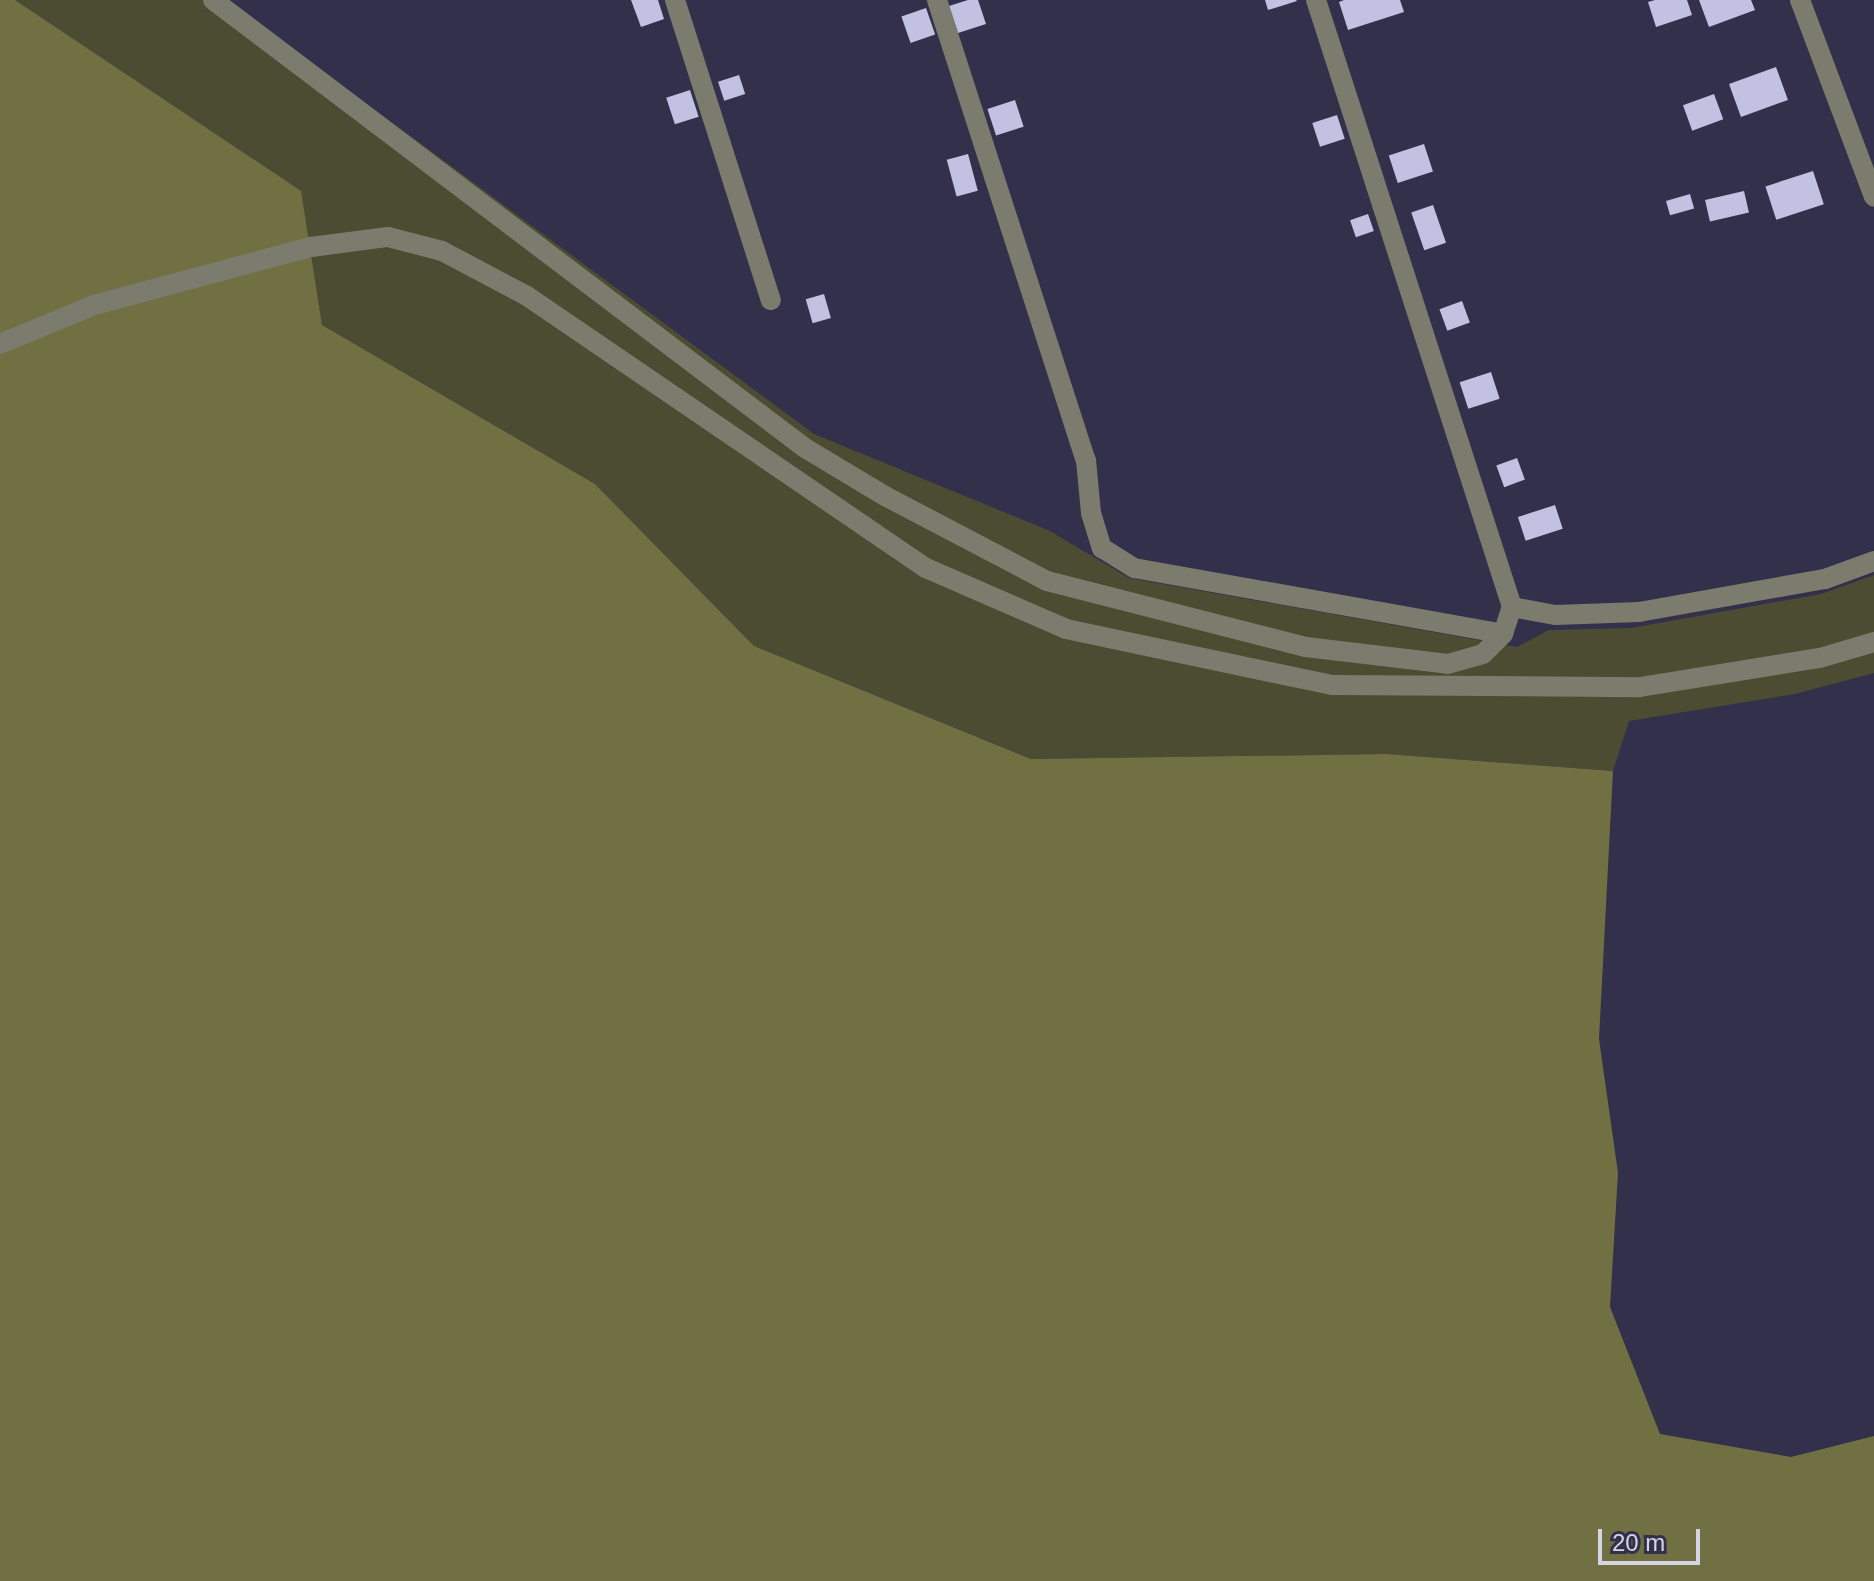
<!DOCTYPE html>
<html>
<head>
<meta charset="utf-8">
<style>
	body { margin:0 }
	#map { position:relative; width:1874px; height:1581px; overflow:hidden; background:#32304a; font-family:Arial,sans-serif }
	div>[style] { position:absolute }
	.green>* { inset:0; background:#4c4c32 }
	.forest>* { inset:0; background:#717043 }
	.building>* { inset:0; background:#c2c1e2; transform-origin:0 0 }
	.minor>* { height:20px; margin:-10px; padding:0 10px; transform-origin:10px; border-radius:10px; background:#7c7c6e }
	span { translate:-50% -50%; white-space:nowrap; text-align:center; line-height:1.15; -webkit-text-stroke:8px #32304a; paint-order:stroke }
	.scale { position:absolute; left:1598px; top:1529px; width:102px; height:36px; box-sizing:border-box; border:4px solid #d5d4e5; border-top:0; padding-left:10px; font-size:24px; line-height:28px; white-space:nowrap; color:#d5d4e5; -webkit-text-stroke:6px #32304a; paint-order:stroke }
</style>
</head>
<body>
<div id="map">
	<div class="green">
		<i style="clip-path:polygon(15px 0,226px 0,814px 434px,1050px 531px,1129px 578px,1517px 647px,1549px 630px,1631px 628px,1821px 594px,1874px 575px,1874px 673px,1795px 694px,1629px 721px,1613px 771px,1386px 754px,1031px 759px,754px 646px,595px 484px,322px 325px,300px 191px)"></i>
	</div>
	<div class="forest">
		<i style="clip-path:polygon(0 0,15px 0,301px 191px,322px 325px,595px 484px,754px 646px,1031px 759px,1386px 754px,1613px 771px,1599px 1039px,1618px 1173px,1610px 1307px,1660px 1434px,1791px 1457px,1874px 1436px,1874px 1581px,0 1581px)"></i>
	</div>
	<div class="building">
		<i style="clip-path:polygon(631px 0,658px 0,664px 19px,641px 27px)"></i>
		<i style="clip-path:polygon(968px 0,978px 0,986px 24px,958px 33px,949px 6px)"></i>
		<i style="clip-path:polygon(1265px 0,1296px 0,1297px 1px,1268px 10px)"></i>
		<i style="clip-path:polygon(1344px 0,1400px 0,1404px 12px,1348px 30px,1339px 2px)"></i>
		<i style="clip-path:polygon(1655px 0,1687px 0,1692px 15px,1656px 27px,1648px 2px)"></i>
		<i style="clip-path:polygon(1699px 0,1751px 0,1755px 10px,1709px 27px)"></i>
		<i style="left:926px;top:8px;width:28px;height:26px;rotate:71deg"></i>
		<i style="left:1776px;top:67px;width:35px;height:50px;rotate:70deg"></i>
		<i style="left:739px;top:75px;width:20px;height:22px;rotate:72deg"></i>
		<i style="left:690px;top:90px;width:28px;height:25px;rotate:72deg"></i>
		<i style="left:1714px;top:94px;width:27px;height:33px;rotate:70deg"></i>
		<i style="left:1015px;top:100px;width:28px;height:29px;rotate:72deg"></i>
		<i style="left:1337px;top:115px;width:25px;height:26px;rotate:72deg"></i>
		<i style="left:1424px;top:144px;width:29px;height:37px;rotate:72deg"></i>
		<i style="left:968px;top:154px;width:38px;height:22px;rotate:75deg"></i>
		<i style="left:1813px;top:171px;width:35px;height:50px;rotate:72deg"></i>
		<i style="left:1744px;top:191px;width:22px;height:40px;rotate:77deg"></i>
		<i style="left:1690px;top:194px;width:15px;height:25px;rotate:74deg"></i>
		<i style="left:1433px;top:205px;width:40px;height:23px;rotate:71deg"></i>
		<i style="left:1368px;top:214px;width:18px;height:19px;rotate:71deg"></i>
		<i style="left:824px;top:294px;width:25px;height:19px;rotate:74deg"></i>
		<i style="left:1462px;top:301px;width:23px;height:24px;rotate:70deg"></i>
		<i style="left:1491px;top:372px;width:28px;height:33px;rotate:72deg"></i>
		<i style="left:1517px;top:458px;width:23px;height:22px;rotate:70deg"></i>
		<i style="left:1555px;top:505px;width:25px;height:39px;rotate:72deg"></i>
	</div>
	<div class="minor">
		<i style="left:213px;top:0;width:742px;rotate:37.12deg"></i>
		<i style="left:805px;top:448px;width:93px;rotate:31deg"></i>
		<i style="left:885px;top:496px;width:183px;rotate:27.7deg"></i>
		<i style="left:1047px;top:581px;width:267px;rotate:14.3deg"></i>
		<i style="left:1306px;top:647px;width:143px;rotate:6.8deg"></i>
		<i style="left:1448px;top:664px;width:36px;rotate:-16deg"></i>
		<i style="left:1483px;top:654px;width:28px;rotate:-45deg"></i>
		<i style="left:1503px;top:634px;width:28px;rotate:-72deg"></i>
		<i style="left:675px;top:0;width:315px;rotate:72.3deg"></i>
		<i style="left:937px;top:0;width:484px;rotate:72.1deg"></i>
		<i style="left:1086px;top:460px;width:53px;rotate:84.6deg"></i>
		<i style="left:1091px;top:513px;width:37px;rotate:73deg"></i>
		<i style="left:1102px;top:548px;width:38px;rotate:32deg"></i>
		<i style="left:1134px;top:568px;width:375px;rotate:10.1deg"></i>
		<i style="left:1316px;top:0;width:638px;rotate:72.1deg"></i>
		<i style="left:1512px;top:607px;width:44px;rotate:10.5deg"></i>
		<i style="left:1555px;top:615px;width:84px;rotate:-2deg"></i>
		<i style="left:1639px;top:612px;width:189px;rotate:-10.1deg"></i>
		<i style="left:1825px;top:579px;width:52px;rotate:-20.2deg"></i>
		<i style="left:1800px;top:0;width:210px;rotate:69.4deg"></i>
		<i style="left:0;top:344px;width:102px;rotate:-22.5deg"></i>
		<i style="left:94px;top:305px;width:225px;rotate:-15deg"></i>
		<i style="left:311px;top:247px;width:78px;rotate:-7.4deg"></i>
		<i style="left:388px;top:237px;width:56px;rotate:14.5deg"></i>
		<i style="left:442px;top:251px;width:96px;rotate:27.9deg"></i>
		<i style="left:527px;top:296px;width:483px;rotate:34.3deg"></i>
		<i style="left:926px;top:568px;width:153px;rotate:23.5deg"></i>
		<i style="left:1066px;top:629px;width:272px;rotate:11.9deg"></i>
		<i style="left:1332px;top:685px;width:308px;rotate:0.4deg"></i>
		<i style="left:1640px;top:687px;width:182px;rotate:-9.2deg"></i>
		<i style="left:1820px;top:658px;width:56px;rotate:-16.5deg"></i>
	</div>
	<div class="scale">20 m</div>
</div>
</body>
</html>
